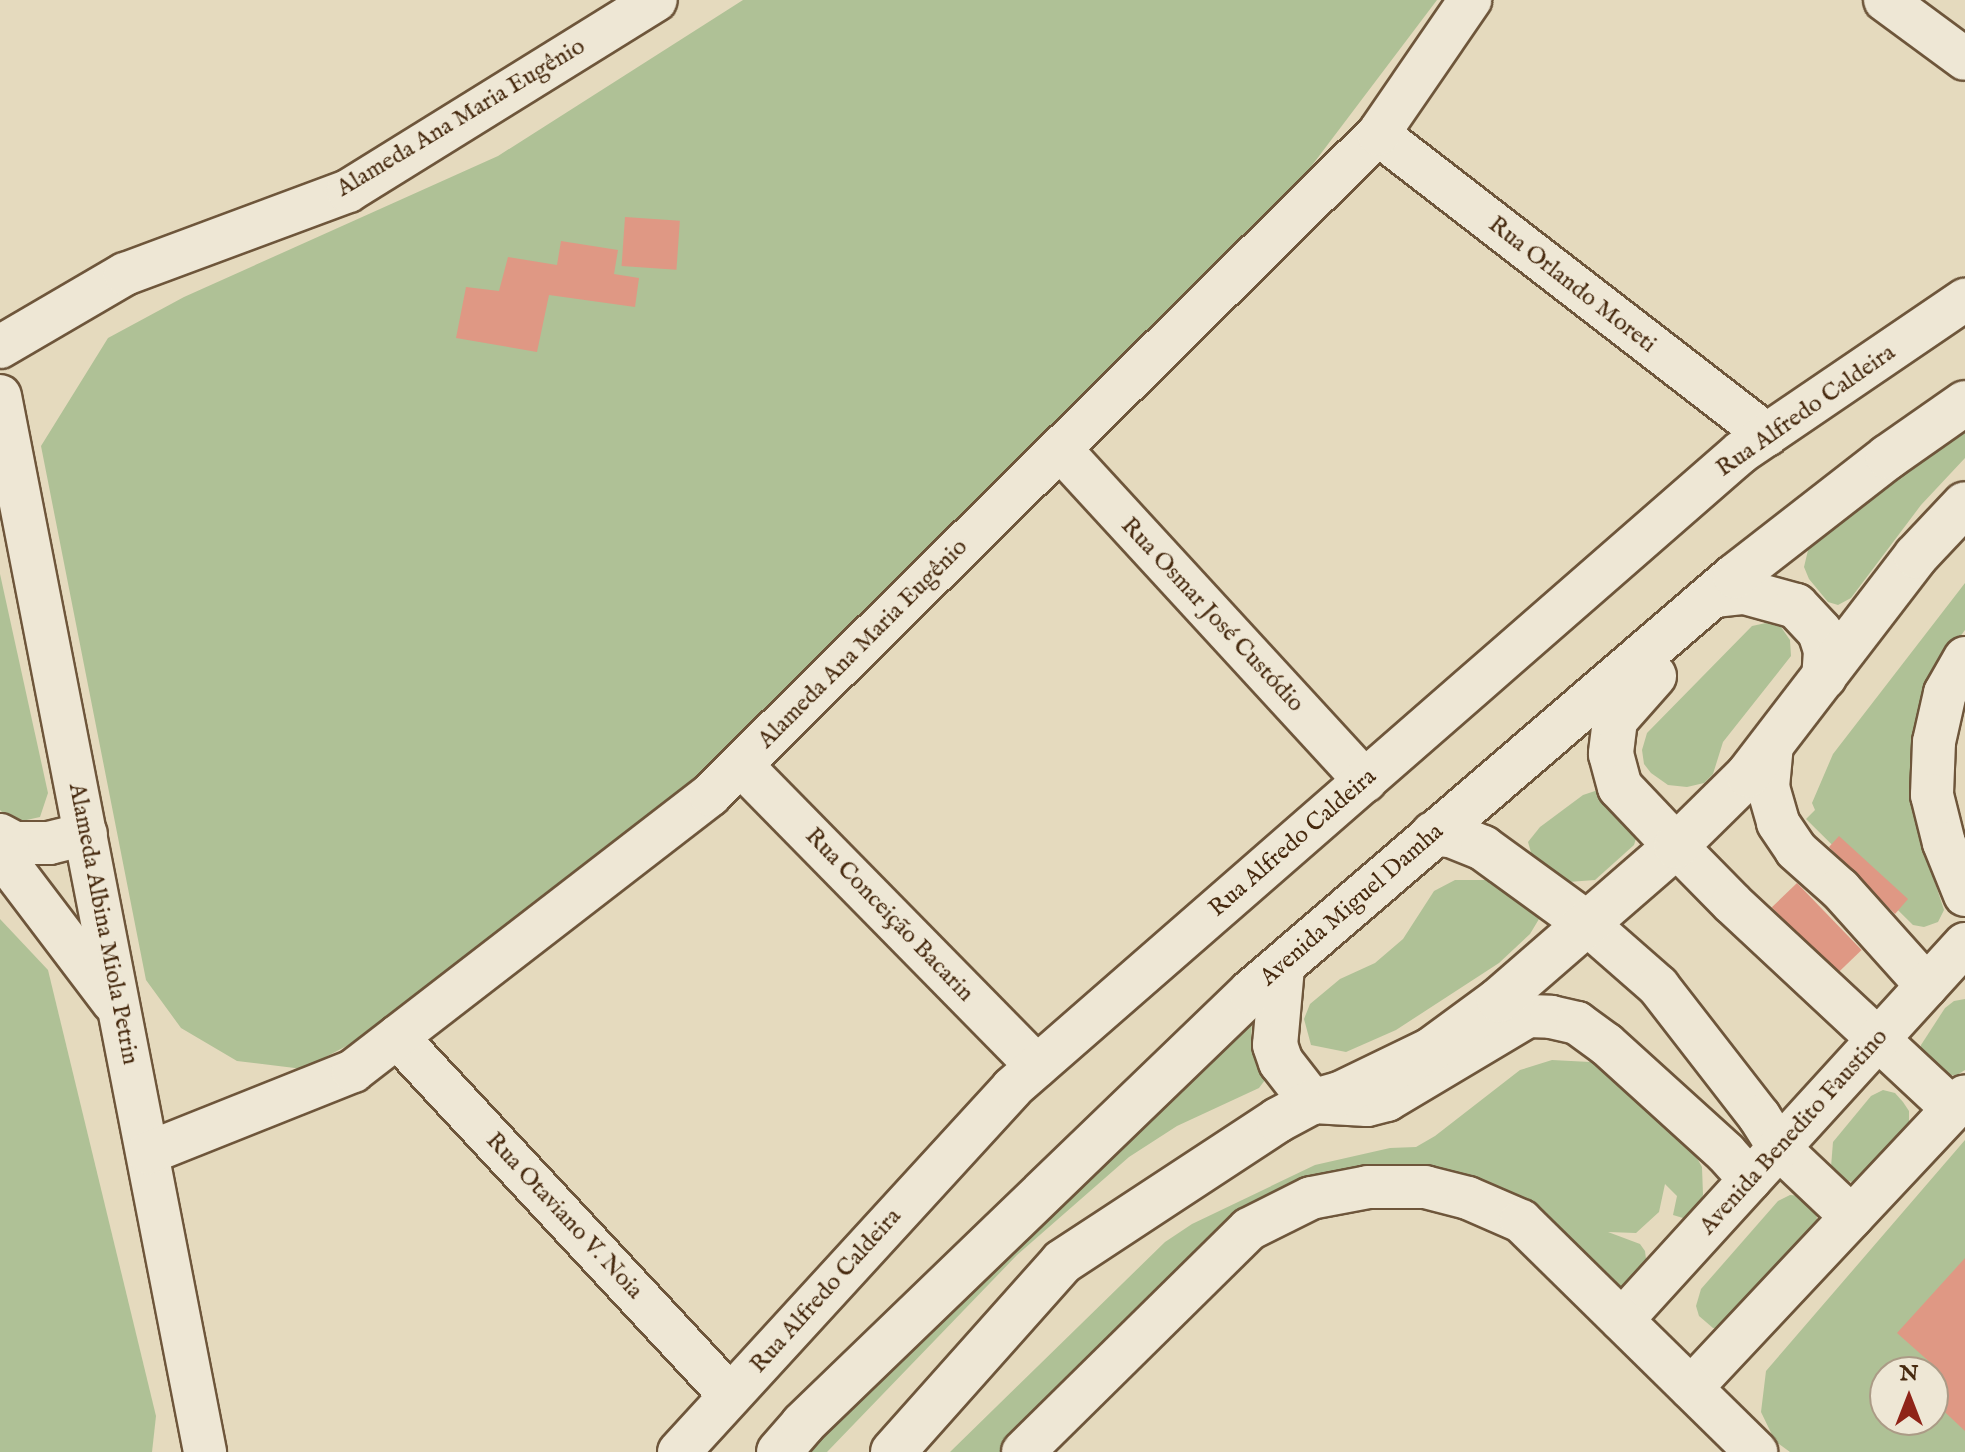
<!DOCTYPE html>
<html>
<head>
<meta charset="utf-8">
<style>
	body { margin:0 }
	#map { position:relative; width:1965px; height:1452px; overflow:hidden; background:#e5dabe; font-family:"IM FELL English",serif }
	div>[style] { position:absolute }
	.green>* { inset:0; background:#afc196 }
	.building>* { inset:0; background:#df9884; transform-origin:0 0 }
	.roads { filter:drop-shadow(2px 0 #6e563b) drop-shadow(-2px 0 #6e563b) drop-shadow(0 2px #6e563b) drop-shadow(0 -2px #6e563b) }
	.street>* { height:42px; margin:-21px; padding:0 21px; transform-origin:21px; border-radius:21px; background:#eee7d5 }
	.secondary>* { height:44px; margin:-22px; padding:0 22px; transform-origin:22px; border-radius:22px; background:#eee7d5 }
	span { translate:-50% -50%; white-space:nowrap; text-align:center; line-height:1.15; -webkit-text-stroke:6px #eee7d5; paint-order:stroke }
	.street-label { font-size:24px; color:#472a0f }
	.north { position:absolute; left:1869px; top:1356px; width:80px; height:80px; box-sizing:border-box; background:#eee7d5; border:2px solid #ab9b86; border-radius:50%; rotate:0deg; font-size:22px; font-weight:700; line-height:32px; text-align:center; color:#472a0f }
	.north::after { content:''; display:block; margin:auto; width:28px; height:36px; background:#8f2418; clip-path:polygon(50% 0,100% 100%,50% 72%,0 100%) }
</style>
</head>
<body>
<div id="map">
	<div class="green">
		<i style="clip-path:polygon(743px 0,1437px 0,1310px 168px,697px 777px,386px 1025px,303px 1069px,237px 1061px,181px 1028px,146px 980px,41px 446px,108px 338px,184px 297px,498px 156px)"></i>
		<i style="clip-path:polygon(1965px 415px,1965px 458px,1921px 505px,1851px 598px,1838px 605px,1828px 602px,1809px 579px,1804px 567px,1809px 546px,1828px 522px)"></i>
		<i style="clip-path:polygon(0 574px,48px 793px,40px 817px,13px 823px,0 810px)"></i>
		<i style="clip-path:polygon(1965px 583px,1965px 630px,1951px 649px,1919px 820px,1924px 849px,1944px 910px,1938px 922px,1924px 927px,1913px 925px,1806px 819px,1815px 810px,1812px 803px,1833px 754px)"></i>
		<i style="clip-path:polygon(1766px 623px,1781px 627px,1790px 640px,1791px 656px,1723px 742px,1713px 774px,1704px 783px,1687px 787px,1668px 785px,1651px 773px,1644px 764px,1642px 750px,1647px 733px,1752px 626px)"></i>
		<i style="clip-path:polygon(1595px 791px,1606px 795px,1637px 835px,1634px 845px,1595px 880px,1568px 882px,1544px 869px,1532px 856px,1528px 842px,1540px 827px,1583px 795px)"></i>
		<i style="clip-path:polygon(1455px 880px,1490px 880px,1514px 891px,1535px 910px,1539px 919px,1530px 934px,1499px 963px,1396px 1030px,1346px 1052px,1311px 1045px,1304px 1019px,1310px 1004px,1340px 979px,1375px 963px,1403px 939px,1434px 891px)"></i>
		<i style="clip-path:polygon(0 919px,48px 970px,156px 1416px,152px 1452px,0 1452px)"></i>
		<i style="clip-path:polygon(1965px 999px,1965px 1070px,1957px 1075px,1938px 1076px,1920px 1058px,1921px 1045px,1945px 1008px,1954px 1001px)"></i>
		<i style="clip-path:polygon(1252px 1017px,1251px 1046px,1265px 1080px,1259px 1088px,1177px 1126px,1129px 1157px,1017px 1255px,827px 1452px,794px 1452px)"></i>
		<i style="clip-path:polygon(1594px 1058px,1693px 1151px,1702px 1167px,1703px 1195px,1693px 1215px,1683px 1218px,1673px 1215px,1677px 1196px,1665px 1184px,1659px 1212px,1636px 1233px,1608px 1232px,1640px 1244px,1645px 1251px,1647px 1267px,1632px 1283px,1623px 1287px,1614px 1286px,1593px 1263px,1344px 1174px,1018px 1435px,1001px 1452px,950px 1452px,1165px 1242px,1192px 1224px,1315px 1165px,1390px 1148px,1416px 1147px,1435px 1136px,1520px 1070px,1552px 1060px,1590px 1062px)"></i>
		<i style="clip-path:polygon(1883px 1090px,1895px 1093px,1903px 1102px,1909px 1111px,1909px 1130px,1856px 1183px,1840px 1179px,1831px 1167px,1833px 1142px,1871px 1096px)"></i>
		<i style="clip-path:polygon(evenodd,1965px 1140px,1965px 1452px,1790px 1452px,1775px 1441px,1761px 1412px,1766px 1371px,1965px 1140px,1885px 1372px,1933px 1372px,1933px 1420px,1885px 1420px,1885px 1372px)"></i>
		<i style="clip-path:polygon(1790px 1195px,1802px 1196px,1816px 1209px,1818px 1232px,1725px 1329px,1713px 1328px,1699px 1316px,1696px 1306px,1701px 1289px,1778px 1201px)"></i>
	</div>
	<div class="building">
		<i style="left:625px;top:217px;width:55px;height:49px;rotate:4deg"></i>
		<i style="clip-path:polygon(561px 241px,618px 250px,614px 274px,639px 278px,635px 307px,549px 295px,537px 352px,456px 338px,466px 287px,499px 291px,508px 257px,557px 265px)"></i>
		<i style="clip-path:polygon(1839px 836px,1908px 899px,1895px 914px,1829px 847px)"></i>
		<i style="left:1797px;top:883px;width:93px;height:35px;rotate:46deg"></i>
		<i style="clip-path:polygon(1965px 1258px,1965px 1431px,1933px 1401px,1933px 1365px,1897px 1333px)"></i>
	</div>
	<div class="roads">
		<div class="street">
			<i style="left:1885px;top:0;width:99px;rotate:36.4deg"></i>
			<i style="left:1378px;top:134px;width:492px;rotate:37.7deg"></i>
			<i style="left:0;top:347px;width:145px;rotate:-30.3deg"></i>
			<i style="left:125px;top:274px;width:238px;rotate:-20.4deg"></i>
			<i style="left:348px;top:191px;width:362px;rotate:-31.8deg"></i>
			<i style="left:0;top:396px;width:1076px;rotate:79.01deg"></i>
			<i style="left:1060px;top:449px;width:451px;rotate:47.4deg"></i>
			<i style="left:1965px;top:658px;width:40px;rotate:119.7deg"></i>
			<i style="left:1945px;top:693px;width:50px;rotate:102.7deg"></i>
			<i style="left:1934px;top:742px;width:53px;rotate:92.2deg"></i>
			<i style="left:1932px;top:795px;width:49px;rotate:76deg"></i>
			<i style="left:1944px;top:843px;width:56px;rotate:68deg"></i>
			<i style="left:1772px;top:744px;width:43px;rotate:95.3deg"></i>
			<i style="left:1768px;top:787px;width:37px;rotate:74deg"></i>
			<i style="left:1778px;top:823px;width:32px;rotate:56deg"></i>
			<i style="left:1796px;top:850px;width:59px;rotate:41.6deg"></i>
			<i style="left:1840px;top:889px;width:130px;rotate:48.1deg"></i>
			<i style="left:741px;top:765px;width:422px;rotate:45.5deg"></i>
			<i style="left:0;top:835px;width:17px;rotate:28deg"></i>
			<i style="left:15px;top:843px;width:34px"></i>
			<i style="left:49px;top:843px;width:38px;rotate:-14deg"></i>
			<i style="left:1676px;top:846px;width:80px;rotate:45.5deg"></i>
			<i style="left:1732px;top:903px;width:302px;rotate:43deg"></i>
			<i style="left:0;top:853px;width:187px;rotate:52.8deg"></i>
			<i style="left:1585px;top:922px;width:97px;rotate:41.2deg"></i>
			<i style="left:1658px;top:986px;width:165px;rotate:52.2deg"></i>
			<i style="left:1759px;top:1116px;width:38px;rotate:58deg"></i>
			<i style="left:1779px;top:1148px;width:100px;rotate:43.4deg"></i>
			<i style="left:397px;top:1037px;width:489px;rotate:47.1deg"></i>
			<i style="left:1313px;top:1102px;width:54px;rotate:3.2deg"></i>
			<i style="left:1367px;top:1105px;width:21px;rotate:-14deg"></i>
			<i style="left:1387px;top:1100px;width:164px;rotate:-30.8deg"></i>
			<i style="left:1528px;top:1016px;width:23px;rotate:2deg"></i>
			<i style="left:1551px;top:1017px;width:27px;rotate:13deg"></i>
			<i style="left:1577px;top:1023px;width:36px;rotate:36deg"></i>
			<i style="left:1606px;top:1044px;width:162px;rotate:42.2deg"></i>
			<i style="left:1726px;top:1153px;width:36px;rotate:48deg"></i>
			<i style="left:148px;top:1153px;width:221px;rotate:-21.8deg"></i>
			<i style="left:353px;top:1071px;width:451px;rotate:-37.7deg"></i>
			<i style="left:710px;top:795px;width:940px;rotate:-44.7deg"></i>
			<i style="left:1378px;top:134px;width:163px;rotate:-55.5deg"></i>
			<i style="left:1622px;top:1320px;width:509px;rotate:-47.63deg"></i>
			<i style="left:1691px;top:1388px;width:400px;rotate:-46.8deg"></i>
			<i style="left:679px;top:1452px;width:493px;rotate:-47.5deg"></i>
			<i style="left:1012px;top:1088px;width:967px;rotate:-41.1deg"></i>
			<i style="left:1741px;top:452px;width:271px;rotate:-34.2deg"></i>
			<i style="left:1023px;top:1452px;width:317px;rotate:-44.6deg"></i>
			<i style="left:1249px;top:1229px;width:69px;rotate:-26.6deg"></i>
			<i style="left:1311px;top:1198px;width:58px;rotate:-10.9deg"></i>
			<i style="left:1368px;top:1187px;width:57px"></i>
			<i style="left:1425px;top:1187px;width:44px;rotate:14.3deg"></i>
			<i style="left:1468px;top:1198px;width:58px;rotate:23.5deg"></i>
			<i style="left:1521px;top:1221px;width:330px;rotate:44.5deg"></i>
		</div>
		<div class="secondary">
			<i style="left:1714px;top:595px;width:31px;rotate:-6deg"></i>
			<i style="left:1745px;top:592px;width:53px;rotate:15.4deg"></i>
			<i style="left:1796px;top:606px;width:35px;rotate:47deg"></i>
			<i style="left:1820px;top:632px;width:20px;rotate:72deg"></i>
			<i style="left:1826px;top:651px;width:26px;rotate:94deg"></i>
			<i style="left:1654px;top:676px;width:59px;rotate:131.6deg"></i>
			<i style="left:1615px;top:720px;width:34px;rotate:97deg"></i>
			<i style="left:1611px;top:754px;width:34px;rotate:75deg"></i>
			<i style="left:1620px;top:787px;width:81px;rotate:46.5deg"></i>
			<i style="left:1433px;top:834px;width:18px;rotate:3deg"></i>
			<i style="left:1451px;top:835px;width:35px;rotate:22deg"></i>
			<i style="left:1483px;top:848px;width:126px;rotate:36deg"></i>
			<i style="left:1282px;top:967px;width:78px;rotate:95.1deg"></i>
			<i style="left:1275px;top:1045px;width:18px;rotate:71deg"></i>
			<i style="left:1281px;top:1062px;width:51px;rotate:52.2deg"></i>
			<i style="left:779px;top:1452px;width:37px;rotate:-49deg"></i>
			<i style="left:803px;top:1424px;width:622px;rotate:-43.96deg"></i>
			<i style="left:1251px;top:992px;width:638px;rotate:-40.68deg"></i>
			<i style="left:1735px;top:576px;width:194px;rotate:-37.9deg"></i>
			<i style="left:1888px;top:457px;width:94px;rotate:-35deg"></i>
			<i style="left:893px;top:1452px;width:254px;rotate:-48.3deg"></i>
			<i style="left:1062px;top:1262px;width:258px;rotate:-33.3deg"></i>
			<i style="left:1278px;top:1120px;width:38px;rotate:-28deg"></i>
			<i style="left:1312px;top:1102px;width:29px;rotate:-16deg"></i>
			<i style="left:1340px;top:1094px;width:101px;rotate:-25.8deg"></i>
			<i style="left:1431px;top:1050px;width:84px;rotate:-36.3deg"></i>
			<i style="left:1499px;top:1000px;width:235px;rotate:-41deg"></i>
			<i style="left:1676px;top:846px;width:101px;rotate:-44.6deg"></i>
			<i style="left:1748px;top:775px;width:276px;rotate:-52.5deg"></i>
			<i style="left:1916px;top:556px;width:71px;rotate:-46.7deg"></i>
		</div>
	</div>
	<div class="street-label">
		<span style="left:461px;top:118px;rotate:-31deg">Alameda Ana Maria Eugênio</span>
		<span style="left:1572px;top:285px;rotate:38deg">Rua Orlando Moreti</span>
		<span style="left:1806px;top:411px;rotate:-35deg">Rua Alfredo Caldeira</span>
		<span style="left:1212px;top:615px;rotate:47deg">Rua Osmar José Custódio</span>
		<span style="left:863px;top:644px;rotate:-45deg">Alameda Ana Maria Eugênio</span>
		<span style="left:1293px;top:843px;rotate:-41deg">Rua Alfredo Caldeira</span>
		<span style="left:1352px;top:905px;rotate:-41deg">Avenida Miguel Damha</span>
		<span style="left:889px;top:915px;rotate:46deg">Rua Conceição Bacarin</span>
		<span style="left:103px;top:924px;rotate:79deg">Alameda Albina Miola Petrin</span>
		<span style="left:1794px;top:1132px;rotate:-48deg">Avenida Benedito Faustino</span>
		<span style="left:564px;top:1216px;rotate:47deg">Rua Otaviano V. Noia</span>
		<span style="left:826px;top:1291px;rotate:-48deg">Rua Alfredo Caldeira</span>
	</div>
	<div class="north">N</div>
</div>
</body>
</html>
